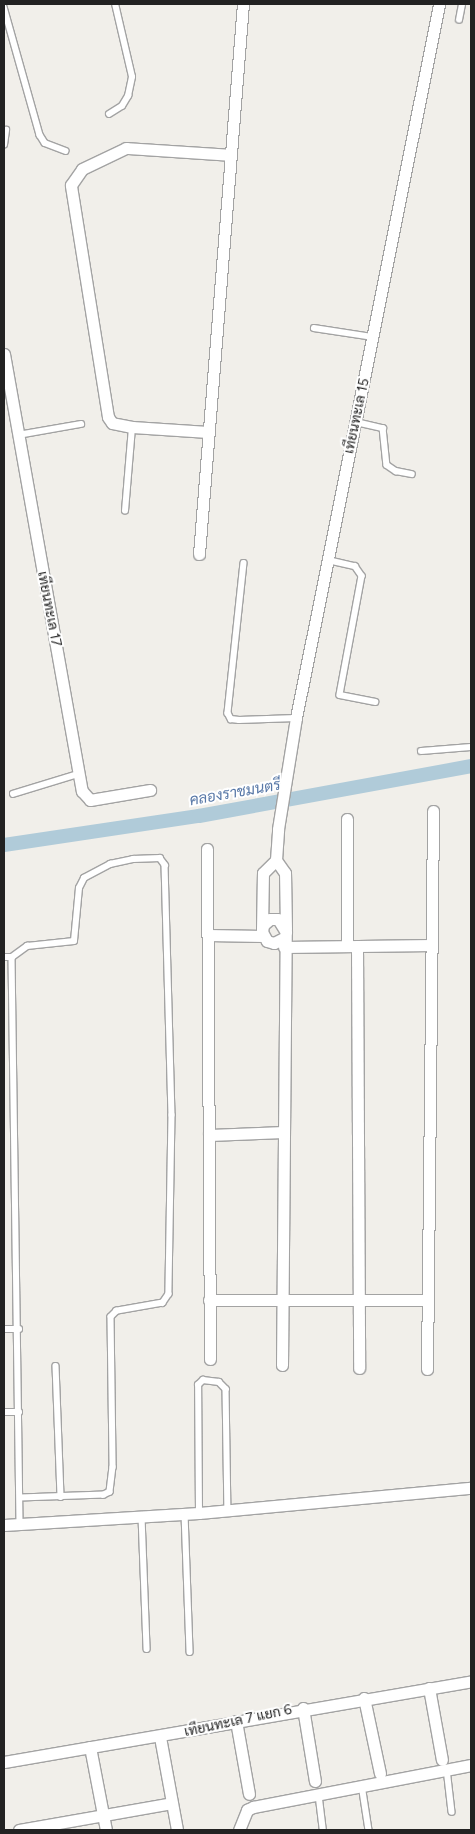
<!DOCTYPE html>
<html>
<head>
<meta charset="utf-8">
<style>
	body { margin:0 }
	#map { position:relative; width:475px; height:1834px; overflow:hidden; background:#f1efea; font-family:Figtree,Sarabun,sans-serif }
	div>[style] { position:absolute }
	.canal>* { height:14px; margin:-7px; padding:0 7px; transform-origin:7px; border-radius:7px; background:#b0cbd9 }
	.roads { filter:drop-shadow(1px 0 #a3a3a3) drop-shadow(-1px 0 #a3a3a3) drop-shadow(0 1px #a3a3a3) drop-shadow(0 -1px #a3a3a3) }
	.lane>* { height:5.5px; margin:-2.75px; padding:0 2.75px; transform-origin:2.75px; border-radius:2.75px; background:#fff }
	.street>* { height:11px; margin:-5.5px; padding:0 5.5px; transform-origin:5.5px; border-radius:5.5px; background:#fff }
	span { translate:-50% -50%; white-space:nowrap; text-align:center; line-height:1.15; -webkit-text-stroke:4px #fff; paint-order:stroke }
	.street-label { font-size:14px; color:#222 }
	.water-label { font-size:15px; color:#5878a7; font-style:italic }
	.frame { position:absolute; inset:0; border:5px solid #222; pointer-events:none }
</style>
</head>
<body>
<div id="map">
	<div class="canal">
		<i style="left:4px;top:845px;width:197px;rotate:-8.5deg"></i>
		<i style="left:199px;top:816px;width:277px;rotate:-10.4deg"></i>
	</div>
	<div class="roads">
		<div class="lane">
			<i style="left:4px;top:7px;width:133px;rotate:74.3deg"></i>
			<i style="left:40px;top:135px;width:9px;rotate:58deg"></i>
			<i style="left:45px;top:143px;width:22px;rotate:21deg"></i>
			<i style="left:459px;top:20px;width:16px;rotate:-79deg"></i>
			<i style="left:109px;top:114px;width:15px;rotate:-32deg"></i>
			<i style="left:122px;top:106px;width:12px;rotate:-59deg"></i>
			<i style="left:128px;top:96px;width:19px;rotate:-78deg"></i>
			<i style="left:132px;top:77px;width:75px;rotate:-103.1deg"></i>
			<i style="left:4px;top:145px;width:15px;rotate:-82deg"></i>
			<i style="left:314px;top:328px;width:60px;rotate:8.7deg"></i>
			<i style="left:356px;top:422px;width:28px;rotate:13deg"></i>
			<i style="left:383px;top:428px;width:37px;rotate:84deg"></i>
			<i style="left:387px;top:465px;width:11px;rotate:34deg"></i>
			<i style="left:396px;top:471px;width:16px;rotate:11deg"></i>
			<i style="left:18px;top:435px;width:64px;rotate:-9.9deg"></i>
			<i style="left:125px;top:511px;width:84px;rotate:-85.2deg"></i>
			<i style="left:328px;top:560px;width:28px;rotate:13deg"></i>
			<i style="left:355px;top:566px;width:12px;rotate:55deg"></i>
			<i style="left:362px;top:576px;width:121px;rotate:100.5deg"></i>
			<i style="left:340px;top:695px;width:36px;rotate:11deg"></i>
			<i style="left:244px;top:563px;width:151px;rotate:96.1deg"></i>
			<i style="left:228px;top:713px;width:7px;rotate:63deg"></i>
			<i style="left:231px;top:719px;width:8px;rotate:7deg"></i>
			<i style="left:239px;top:720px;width:57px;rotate:-2deg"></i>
			<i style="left:421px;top:751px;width:50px;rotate:-4.6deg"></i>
			<i style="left:13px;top:794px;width:68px;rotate:-17.1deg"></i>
			<i style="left:4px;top:957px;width:8px"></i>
			<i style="left:12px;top:957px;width:568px;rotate:89.19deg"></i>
			<i style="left:12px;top:957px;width:19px;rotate:-36deg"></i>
			<i style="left:27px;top:946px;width:47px;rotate:-6.1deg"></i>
			<i style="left:74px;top:941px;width:53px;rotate:-84.6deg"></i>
			<i style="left:79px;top:888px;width:11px;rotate:-63deg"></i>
			<i style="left:84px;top:878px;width:30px;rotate:-28deg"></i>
			<i style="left:110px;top:864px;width:24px;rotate:-12deg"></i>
			<i style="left:133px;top:859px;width:27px;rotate:-2deg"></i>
			<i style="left:160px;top:858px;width:9px;rotate:54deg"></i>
			<i style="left:165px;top:865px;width:250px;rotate:88.4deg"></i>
			<i style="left:172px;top:1115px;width:179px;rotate:91deg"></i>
			<i style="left:169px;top:1294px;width:11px;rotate:124deg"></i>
			<i style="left:163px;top:1303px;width:47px;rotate:170.1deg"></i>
			<i style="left:117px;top:1311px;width:8px;rotate:135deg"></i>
			<i style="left:111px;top:1317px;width:150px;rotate:89.2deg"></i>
			<i style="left:113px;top:1467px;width:25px;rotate:97deg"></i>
			<i style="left:110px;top:1492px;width:7px;rotate:153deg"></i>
			<i style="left:104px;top:1495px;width:83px;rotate:177.9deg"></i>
			<i style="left:4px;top:1329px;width:15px"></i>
			<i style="left:56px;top:1366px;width:131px;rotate:87.8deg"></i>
			<i style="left:4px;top:1412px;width:15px"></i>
			<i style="left:199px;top:1513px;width:128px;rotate:-90.4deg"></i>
			<i style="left:198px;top:1385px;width:7px;rotate:-45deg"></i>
			<i style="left:203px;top:1380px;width:16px;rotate:7deg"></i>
			<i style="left:219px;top:1382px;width:10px;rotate:45deg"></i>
			<i style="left:226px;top:1389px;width:121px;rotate:89.1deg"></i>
			<i style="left:185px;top:1514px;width:138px;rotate:87.9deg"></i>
			<i style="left:142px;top:1517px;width:132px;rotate:87.8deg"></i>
			<i style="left:447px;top:1769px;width:43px;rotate:83.4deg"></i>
			<i style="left:362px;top:1785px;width:46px;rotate:81.2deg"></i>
			<i style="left:319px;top:1795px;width:35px;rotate:83deg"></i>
		</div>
		<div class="street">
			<i style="left:4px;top:354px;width:444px;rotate:79.9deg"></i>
			<i style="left:82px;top:791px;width:12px;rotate:48deg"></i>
			<i style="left:90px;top:800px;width:61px;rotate:-9.5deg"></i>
			<i style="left:208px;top:432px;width:76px;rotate:-176.2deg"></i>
			<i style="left:132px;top:427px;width:20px;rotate:-169deg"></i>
			<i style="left:112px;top:423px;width:7px;rotate:-124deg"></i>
			<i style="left:108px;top:417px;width:235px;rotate:-99.1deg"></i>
			<i style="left:71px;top:185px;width:19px;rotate:-55deg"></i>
			<i style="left:82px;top:169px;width:49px;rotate:-25.5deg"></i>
			<i style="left:126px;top:148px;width:105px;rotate:3.8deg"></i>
			<i style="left:199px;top:554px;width:552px;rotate:-85.43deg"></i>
			<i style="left:347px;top:819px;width:127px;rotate:90deg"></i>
			<i style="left:207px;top:849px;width:510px;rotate:89.66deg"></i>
			<i style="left:262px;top:929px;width:56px;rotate:-89deg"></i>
			<i style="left:263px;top:873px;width:18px;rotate:-45deg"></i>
			<i style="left:286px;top:929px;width:56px;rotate:-91deg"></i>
			<i style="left:285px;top:873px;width:16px;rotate:-125deg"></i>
			<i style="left:276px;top:860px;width:31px;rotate:-86deg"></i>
			<i style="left:278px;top:829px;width:112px;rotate:-80.8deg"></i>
			<i style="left:296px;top:718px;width:728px;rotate:-78.67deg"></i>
			<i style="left:208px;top:935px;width:55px;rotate:1deg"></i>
			<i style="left:284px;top:947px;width:148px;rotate:-0.8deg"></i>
			<i style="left:357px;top:947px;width:421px;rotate:89.7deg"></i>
			<i style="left:209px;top:1135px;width:75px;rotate:-2.3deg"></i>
			<i style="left:209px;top:1300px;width:219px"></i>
			<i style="left:282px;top:1365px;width:433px;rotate:-89.5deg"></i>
			<i style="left:286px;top:932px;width:15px;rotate:-122deg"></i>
			<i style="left:278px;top:919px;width:8px;rotate:180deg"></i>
			<i style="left:270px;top:919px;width:9px;rotate:139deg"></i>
			<i style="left:263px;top:925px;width:7px;rotate:98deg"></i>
			<i style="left:262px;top:932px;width:10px;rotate:61deg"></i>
			<i style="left:267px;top:941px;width:7px;rotate:16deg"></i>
			<i style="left:274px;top:943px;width:11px;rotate:-27deg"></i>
			<i style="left:427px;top:1369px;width:558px;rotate:-89.38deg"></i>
			<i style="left:4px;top:1525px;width:195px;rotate:-3.5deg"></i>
			<i style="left:199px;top:1513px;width:273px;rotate:-5.3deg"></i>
			<i style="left:429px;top:1688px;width:73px;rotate:79.8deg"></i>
			<i style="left:364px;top:1698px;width:77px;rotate:78deg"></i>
			<i style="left:303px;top:1708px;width:74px;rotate:80.7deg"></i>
			<i style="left:236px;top:1721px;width:74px;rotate:79.9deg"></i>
			<i style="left:160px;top:1737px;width:95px;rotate:79.6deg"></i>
			<i style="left:90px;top:1747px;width:85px;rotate:79.1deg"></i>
			<i style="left:4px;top:1762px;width:474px;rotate:-9.8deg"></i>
			<i style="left:19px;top:1830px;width:155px;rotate:-10deg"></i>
			<i style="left:239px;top:1830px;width:22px;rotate:-68deg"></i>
			<i style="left:247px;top:1810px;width:7px;rotate:-27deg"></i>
			<i style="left:253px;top:1807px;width:222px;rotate:-10.9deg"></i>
		</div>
	</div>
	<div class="street-label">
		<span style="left:357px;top:416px;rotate:-78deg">เทียนทะเล 15</span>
		<span style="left:49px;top:609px;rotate:79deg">เทียนทะเล 17</span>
		<span style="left:238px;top:1721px;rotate:-12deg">เทียนทะเล 7 แยก 6</span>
	</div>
	<div class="water-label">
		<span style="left:235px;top:793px;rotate:-10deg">คลองราชมนตรี</span>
	</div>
	<div class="frame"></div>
</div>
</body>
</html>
